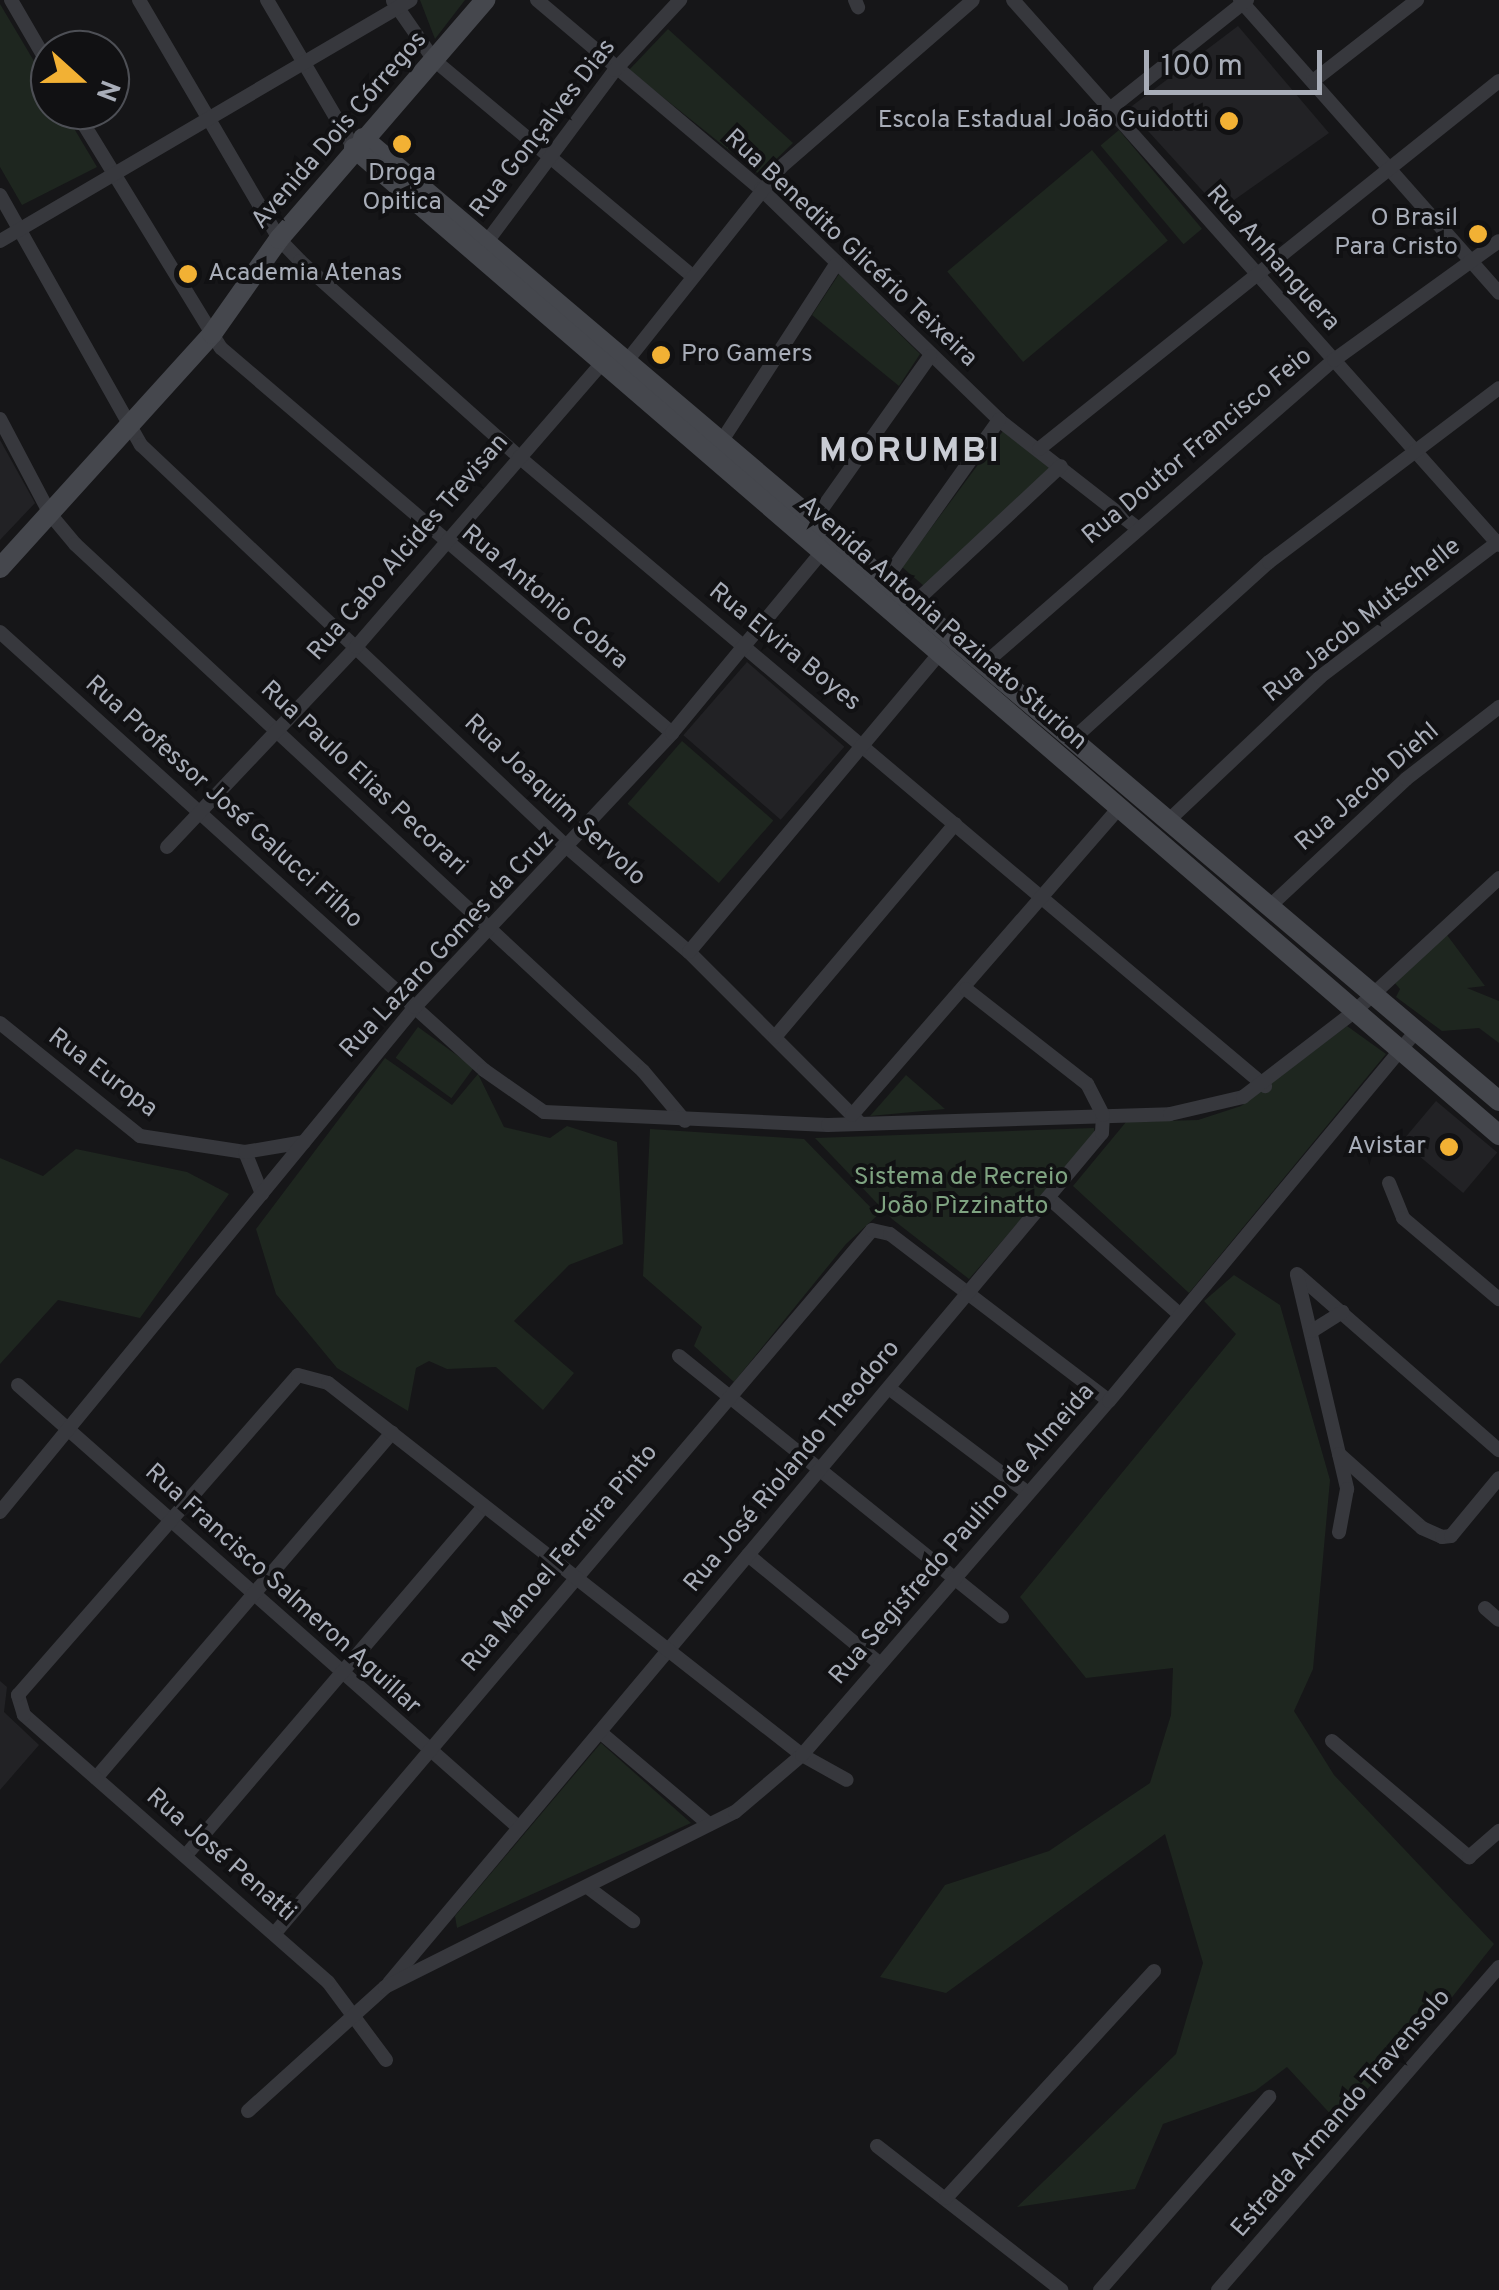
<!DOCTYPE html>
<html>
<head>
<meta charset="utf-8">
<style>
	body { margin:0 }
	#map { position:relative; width:1499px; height:2290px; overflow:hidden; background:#161618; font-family:Overpass,sans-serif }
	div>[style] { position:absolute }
	.built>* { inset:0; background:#222225; transform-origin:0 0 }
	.green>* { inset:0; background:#1e261f; transform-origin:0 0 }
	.minor>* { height:14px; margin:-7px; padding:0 7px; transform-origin:7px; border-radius:7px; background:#37383d }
	.secondary>* { height:20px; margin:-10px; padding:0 10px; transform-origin:10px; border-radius:10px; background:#45474d }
	.dots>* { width:28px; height:28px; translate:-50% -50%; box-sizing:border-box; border:5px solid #111113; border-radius:50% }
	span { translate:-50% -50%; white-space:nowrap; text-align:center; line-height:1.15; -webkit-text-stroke:8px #111113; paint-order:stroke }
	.poi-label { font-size:25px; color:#a8adb8 }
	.right { translate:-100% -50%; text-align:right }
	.left { translate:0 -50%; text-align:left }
	.street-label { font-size:25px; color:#a8adb8 }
	.park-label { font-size:25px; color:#7fa381 }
	.district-label { font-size:35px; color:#c9ccd4; font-weight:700; letter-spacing:2.5px }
	.north { position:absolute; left:30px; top:30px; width:100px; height:100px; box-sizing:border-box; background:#111113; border:2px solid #4d4f55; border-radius:50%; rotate:111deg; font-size:28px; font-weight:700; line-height:40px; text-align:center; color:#a8adb8 }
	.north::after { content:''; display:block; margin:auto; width:35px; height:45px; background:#f2b134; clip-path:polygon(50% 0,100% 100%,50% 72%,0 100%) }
	.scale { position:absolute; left:1144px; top:50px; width:178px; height:45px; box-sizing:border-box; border:5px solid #a8adb8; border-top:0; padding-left:12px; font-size:30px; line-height:35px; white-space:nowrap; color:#a8adb8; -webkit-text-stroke:8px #111113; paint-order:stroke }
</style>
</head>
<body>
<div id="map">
	<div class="built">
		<i style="clip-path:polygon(1238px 26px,1329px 133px,1220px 210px,1128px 109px)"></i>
		<i style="clip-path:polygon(0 440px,35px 503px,0 540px)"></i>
		<i style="left:747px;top:662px;width:129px;height:97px;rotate:41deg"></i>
		<i style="left:1436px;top:1101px;width:80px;height:53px;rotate:40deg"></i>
		<i style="clip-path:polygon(0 1681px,7px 1687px,4px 1712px,39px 1745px,0 1790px)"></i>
	</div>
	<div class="green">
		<i style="clip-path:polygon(420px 0,465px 0,435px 39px)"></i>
		<i style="clip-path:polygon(0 4px,50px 88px,50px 110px,63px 110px,97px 167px,22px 205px,0 167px)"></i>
		<i style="clip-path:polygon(668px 29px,793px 143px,760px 175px,629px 70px)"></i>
		<i style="left:1119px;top:130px;width:129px;height:24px;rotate:50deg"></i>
		<i style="left:1092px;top:150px;width:118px;height:189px;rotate:50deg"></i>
		<i style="clip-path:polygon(839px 274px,920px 354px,899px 386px,812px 315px)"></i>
		<i style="clip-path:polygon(1003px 431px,1052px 470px,924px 586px,902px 567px)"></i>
		<i style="left:682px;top:741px;width:121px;height:83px;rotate:41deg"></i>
		<i style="clip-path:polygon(1447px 935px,1485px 986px,1467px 988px,1499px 1001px,1499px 1043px,1479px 1028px,1442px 1031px,1396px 997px,1400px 989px,1393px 981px)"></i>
		<i style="clip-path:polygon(1347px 1026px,1386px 1054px,1189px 1293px,1073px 1186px,1126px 1122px,1198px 1120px,1241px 1106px)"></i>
		<i style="left:418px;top:1027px;width:69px;height:38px;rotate:36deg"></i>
		<i style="clip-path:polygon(385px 1058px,452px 1105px,478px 1074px,504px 1127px,550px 1138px,567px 1126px,617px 1142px,623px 1244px,569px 1265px,514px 1321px,574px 1373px,543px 1410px,496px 1367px,447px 1369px,429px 1361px,416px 1368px,408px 1411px,337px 1368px,276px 1294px,256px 1229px)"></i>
		<i style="clip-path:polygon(906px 1075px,945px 1109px,870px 1116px)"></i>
		<i style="clip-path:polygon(1094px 1128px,1095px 1135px,969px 1279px,892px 1219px,815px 1138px)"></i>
		<i style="clip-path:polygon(650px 1129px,804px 1139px,878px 1215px,846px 1244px,734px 1382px,694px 1346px,702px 1327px,643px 1276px)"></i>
		<i style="clip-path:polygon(76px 1149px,187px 1172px,229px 1194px,140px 1318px,58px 1300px,0 1364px,0 1158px,43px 1176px)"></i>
		<i style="clip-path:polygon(1234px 1275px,1280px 1305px,1330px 1480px,1313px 1669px,1294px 1711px,1334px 1775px,1494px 1944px,1423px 2034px,1336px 2120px,1287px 2067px,1255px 2091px,1163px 2124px,1135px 2189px,1017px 2207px,1176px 2054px,1203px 1963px,1165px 1834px,946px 1993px,880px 1977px,945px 1885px,1049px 1851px,1150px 1783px,1171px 1715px,1173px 1668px,1086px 1678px,1020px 1597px,1236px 1334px,1204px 1301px)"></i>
		<i style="clip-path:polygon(601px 1743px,691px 1823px,457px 1928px,455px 1916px)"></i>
	</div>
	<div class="minor">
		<i style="left:11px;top:0;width:78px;rotate:59.8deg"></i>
		<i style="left:139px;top:0;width:277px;rotate:59.6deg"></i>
		<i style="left:279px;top:239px;width:30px;rotate:46deg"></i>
		<i style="left:300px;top:261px;width:294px;rotate:41.8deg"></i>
		<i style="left:519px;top:457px;width:976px;rotate:40.14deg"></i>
		<i style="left:267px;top:0;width:172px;rotate:59.6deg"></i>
		<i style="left:537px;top:0;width:293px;rotate:40.2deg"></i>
		<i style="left:761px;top:189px;width:332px;rotate:44.1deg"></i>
		<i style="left:999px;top:420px;width:174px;rotate:38deg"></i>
		<i style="left:855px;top:0;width:8px;rotate:67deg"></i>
		<i style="left:1013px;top:0;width:730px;rotate:48.28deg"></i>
		<i style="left:1240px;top:0;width:391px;rotate:48.5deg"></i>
		<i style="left:393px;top:1px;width:72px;rotate:55.2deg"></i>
		<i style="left:434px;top:60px;width:336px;rotate:39.9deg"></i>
		<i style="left:1313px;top:81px;width:132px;rotate:-37.9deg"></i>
		<i style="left:1111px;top:108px;width:174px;rotate:-38.5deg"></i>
		<i style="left:75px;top:110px;width:279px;rotate:58.5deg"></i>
		<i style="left:221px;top:348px;width:593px;rotate:40.49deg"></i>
		<i style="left:0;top:195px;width:287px;rotate:60.6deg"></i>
		<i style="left:141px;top:445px;width:587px;rotate:43.34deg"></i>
		<i style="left:568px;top:848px;width:160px;rotate:40.7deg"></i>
		<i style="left:689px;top:952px;width:243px;rotate:45deg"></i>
		<i style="left:0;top:241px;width:476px;rotate:-30.4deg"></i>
		<i style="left:486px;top:243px;width:216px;rotate:-53.3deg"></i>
		<i style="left:615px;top:70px;width:96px;rotate:-47.1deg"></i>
		<i style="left:626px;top:362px;width:249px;rotate:-51.5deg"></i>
		<i style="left:781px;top:167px;width:254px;rotate:-41deg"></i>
		<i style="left:0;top:419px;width:107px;rotate:62.2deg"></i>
		<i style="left:50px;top:514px;width:39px;rotate:50deg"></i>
		<i style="left:75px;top:544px;width:775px;rotate:42.86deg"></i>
		<i style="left:643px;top:1071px;width:65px;rotate:50deg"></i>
		<i style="left:721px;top:442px;width:212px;rotate:-57.1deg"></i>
		<i style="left:1039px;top:449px;width:589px;rotate:-38.66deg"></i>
		<i style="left:814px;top:520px;width:201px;rotate:-54.7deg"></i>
		<i style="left:881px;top:586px;width:204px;rotate:-54.6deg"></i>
		<i style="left:913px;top:604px;width:202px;rotate:-43deg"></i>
		<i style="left:0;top:632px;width:653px;rotate:42.14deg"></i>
		<i style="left:484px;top:1070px;width:73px;rotate:35deg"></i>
		<i style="left:544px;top:1112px;width:284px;rotate:2.6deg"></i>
		<i style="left:828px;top:1125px;width:342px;rotate:-1.8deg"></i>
		<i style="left:1170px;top:1114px;width:75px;rotate:-13.1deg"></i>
		<i style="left:1243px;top:1097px;width:141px;rotate:-37.5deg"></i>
		<i style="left:1355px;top:1011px;width:196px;rotate:-42.7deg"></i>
		<i style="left:984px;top:664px;width:464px;rotate:-41deg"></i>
		<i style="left:1334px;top:360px;width:203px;rotate:-35.8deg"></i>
		<i style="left:1073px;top:739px;width:264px;rotate:-42.1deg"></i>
		<i style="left:1269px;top:562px;width:288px;rotate:-37.1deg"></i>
		<i style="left:1169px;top:820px;width:208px;rotate:-43.4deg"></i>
		<i style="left:1320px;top:677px;width:225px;rotate:-37.2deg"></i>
		<i style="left:167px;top:847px;width:275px;rotate:-46.6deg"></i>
		<i style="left:356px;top:647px;width:373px;rotate:-49.1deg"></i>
		<i style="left:1270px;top:906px;width:186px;rotate:-43deg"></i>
		<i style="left:1406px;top:779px;width:118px;rotate:-37.7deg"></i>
		<i style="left:689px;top:952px;width:389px;rotate:-50deg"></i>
		<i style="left:0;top:1023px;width:180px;rotate:38.9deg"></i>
		<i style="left:140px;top:1136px;width:106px;rotate:8.7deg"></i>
		<i style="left:775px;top:1037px;width:279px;rotate:-49.8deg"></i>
		<i style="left:852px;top:1115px;width:407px;rotate:-49deg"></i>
		<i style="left:1389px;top:1183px;width:38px;rotate:68deg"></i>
		<i style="left:1403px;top:1218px;width:126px;rotate:40.2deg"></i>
		<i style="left:262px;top:1194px;width:45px;rotate:-112deg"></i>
		<i style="left:245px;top:1152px;width:60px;rotate:-9.6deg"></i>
		<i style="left:1050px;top:1199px;width:174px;rotate:41.7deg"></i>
		<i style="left:1297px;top:1274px;width:268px;rotate:41.1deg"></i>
		<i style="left:1297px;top:1275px;width:220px;rotate:76.8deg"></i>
		<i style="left:1347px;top:1489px;width:44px;rotate:100.5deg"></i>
		<i style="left:1312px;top:1331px;width:36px;rotate:-32deg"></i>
		<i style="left:679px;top:1356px;width:415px;rotate:38.9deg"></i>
		<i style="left:18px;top:1385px;width:667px;rotate:41.48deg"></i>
		<i style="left:890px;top:1389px;width:173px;rotate:37deg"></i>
		<i style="left:1339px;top:1454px;width:111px;rotate:41.7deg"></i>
		<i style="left:1422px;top:1528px;width:22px;rotate:24deg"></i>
		<i style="left:1442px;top:1537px;width:9px;rotate:-6deg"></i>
		<i style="left:1451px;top:1536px;width:75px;rotate:-50.4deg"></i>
		<i style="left:0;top:1512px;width:654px;rotate:-50.59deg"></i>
		<i style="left:415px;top:1007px;width:376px;rotate:-46.8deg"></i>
		<i style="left:672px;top:733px;width:234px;rotate:-50.4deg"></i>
		<i style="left:748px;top:1555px;width:171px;rotate:39.5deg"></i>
		<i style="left:1485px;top:1608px;width:18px;rotate:41deg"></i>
		<i style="left:600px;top:1732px;width:143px;rotate:40.2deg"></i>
		<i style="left:1332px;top:1741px;width:180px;rotate:40.3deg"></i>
		<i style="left:1469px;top:1857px;width:40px;rotate:-41deg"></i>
		<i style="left:96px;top:1778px;width:455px;rotate:-49.4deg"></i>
		<i style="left:187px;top:1854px;width:455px;rotate:-49.5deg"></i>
		<i style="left:590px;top:1889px;width:54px;rotate:36.7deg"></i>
		<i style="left:275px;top:1933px;width:922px;rotate:-49.66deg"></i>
		<i style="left:872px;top:1230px;width:18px;rotate:13deg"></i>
		<i style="left:890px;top:1234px;width:275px;rotate:37.3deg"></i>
		<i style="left:389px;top:1983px;width:1109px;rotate:-50.01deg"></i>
		<i style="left:1102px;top:1133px;width:18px;rotate:-87deg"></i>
		<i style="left:1103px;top:1115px;width:35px;rotate:-117deg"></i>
		<i style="left:1087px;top:1084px;width:154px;rotate:-141.9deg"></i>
		<i style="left:386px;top:2060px;width:97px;rotate:-126.6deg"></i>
		<i style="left:328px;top:1982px;width:405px;rotate:-138.7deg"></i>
		<i style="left:24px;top:1715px;width:21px;rotate:-107deg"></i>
		<i style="left:18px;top:1695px;width:425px;rotate:-48.8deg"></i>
		<i style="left:298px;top:1375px;width:31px;rotate:15deg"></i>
		<i style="left:328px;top:1383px;width:603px;rotate:38.13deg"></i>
		<i style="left:802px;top:1755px;width:51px;rotate:29.1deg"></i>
		<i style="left:248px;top:2111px;width:185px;rotate:-42.1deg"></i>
		<i style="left:385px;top:1987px;width:391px;rotate:-26.6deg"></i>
		<i style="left:735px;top:1812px;width:88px;rotate:-40.4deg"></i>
		<i style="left:802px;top:1755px;width:469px;rotate:-49.1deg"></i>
		<i style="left:1109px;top:1401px;width:482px;rotate:-50.3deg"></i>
		<i style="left:877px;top:2146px;width:234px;rotate:38deg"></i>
		<i style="left:946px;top:2198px;width:308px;rotate:-47.5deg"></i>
		<i style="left:1100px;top:2290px;width:257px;rotate:-48.8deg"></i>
		<i style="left:1218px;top:2290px;width:428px;rotate:-49deg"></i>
	</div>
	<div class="secondary">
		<i style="left:363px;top:138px;width:1489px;rotate:40.29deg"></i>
		<i style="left:354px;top:148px;width:1512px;rotate:40.76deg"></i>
		<i style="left:0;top:568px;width:316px;rotate:-47.8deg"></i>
		<i style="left:212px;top:334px;width:116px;rotate:-54.8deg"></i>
		<i style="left:279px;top:239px;width:316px;rotate:-49.2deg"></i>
	</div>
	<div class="dots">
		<i style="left:1229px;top:121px;background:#f2b134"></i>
		<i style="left:402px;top:144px;background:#f2b134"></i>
		<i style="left:1478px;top:234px;background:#f2b134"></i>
		<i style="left:188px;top:274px;background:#f2b134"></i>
		<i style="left:661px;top:355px;background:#f2b134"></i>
		<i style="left:1449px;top:1147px;background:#f2b134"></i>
	</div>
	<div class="poi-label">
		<span class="right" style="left:1209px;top:121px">Escola Estadual João Guidotti</span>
		<span style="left:402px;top:189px">Droga<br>Opitica</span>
		<span class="right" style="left:1458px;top:234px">O Brasil<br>Para Cristo</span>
		<span class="left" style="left:208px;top:274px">Academia Atenas</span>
		<span class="left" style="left:681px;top:355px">Pro Gamers</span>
		<span class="right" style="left:1426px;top:1147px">Avistar</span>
	</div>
	<div class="street-label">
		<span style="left:544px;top:129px;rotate:-52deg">Rua Gonçalves Dias</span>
		<span style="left:340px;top:131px;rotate:-49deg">Avenida Dois Córregos</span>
		<span style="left:850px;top:249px;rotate:43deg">Rua Benedito Glicério Teixeira</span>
		<span style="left:1272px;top:259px;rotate:48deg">Rua Anhanguera</span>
		<span style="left:1198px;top:447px;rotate:-40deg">Rua Doutor Francisco Feio</span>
		<span style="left:409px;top:548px;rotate:-49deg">Rua Cabo Alcides Trevisan</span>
		<span style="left:544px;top:598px;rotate:40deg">Rua Antonio Cobra</span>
		<span style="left:1363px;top:621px;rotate:-39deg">Rua Jacob Mutschelle</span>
		<span style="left:942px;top:624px;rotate:41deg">Avenida Antonia Pazinato Sturion</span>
		<span style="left:784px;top:648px;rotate:39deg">Rua Elvira Boyes</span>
		<span style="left:363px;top:779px;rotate:43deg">Rua Paulo Elias Pecorari</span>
		<span style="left:1368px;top:788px;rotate:-41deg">Rua Jacob Diehl</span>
		<span style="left:554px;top:801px;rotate:43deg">Rua Joaquim Servolo</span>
		<span style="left:223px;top:803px;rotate:42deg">Rua Professor José Galucci Filho</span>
		<span style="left:448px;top:945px;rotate:-47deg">Rua Lazaro Gomes da Cruz</span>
		<span style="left:102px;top:1074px;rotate:37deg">Rua Europa</span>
		<span style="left:793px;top:1467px;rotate:-50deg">Rua José Riolando Theodoro</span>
		<span style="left:963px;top:1535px;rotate:-49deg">Rua Segisfredo Paulino de Almeida</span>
		<span style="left:561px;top:1559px;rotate:-50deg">Rua Manoel Ferreira Pinto</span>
		<span style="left:282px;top:1590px;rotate:42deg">Rua Francisco Salmeron Aguillar</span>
		<span style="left:220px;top:1856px;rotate:41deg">Rua José Penatti</span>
		<span style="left:1342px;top:2114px;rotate:-49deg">Estrada Armando Travensolo</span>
	</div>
	<div class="park-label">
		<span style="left:961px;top:1193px">Sistema de Recreio<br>João Pìzzinatto</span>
	</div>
	<div class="district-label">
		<span style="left:910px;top:452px">MORUMBI</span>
	</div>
	<div class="north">N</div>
	<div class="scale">100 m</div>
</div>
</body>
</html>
